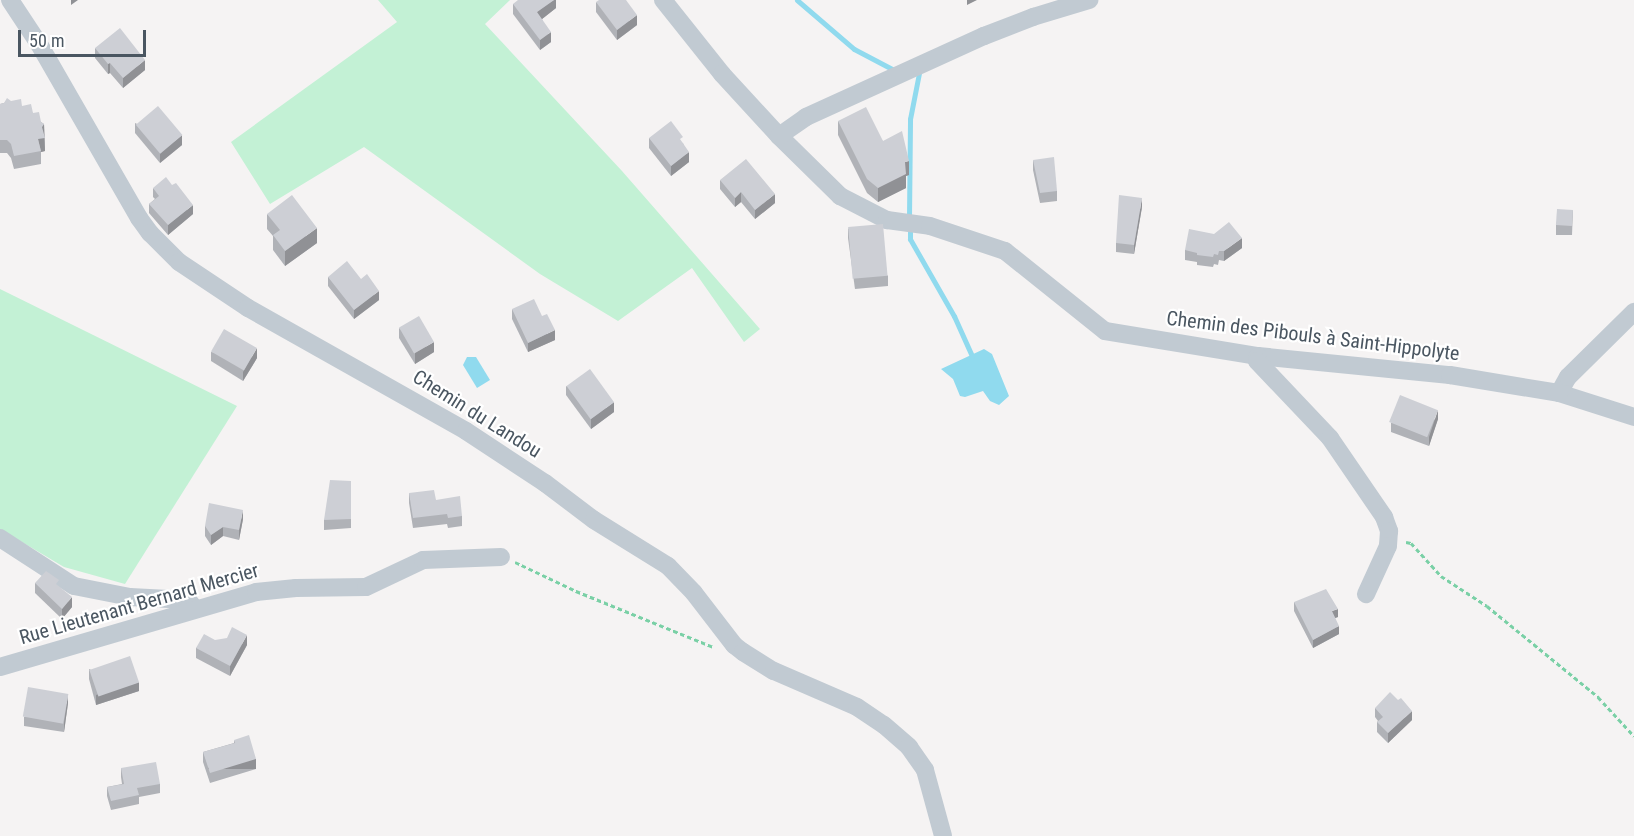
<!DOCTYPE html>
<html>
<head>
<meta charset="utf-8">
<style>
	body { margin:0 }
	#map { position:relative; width:1634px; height:836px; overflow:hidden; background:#f5f3f3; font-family:"Roboto Condensed",sans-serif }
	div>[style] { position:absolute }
	.green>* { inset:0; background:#c3f1d5 }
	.water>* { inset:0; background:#90daee }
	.stream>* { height:5px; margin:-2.5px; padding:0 2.5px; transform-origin:2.5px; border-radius:2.5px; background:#90daee }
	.path>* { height:3px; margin-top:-1.5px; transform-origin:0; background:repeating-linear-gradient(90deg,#7ad0a6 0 4.5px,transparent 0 7.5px) }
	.minor>* { height:18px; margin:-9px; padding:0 9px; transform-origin:9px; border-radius:9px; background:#c1cad2 }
	.wall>* { inset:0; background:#b0b2b7 }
	.shaded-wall>* { inset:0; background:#909195; transform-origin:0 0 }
	.building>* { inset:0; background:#cdcfd5; transform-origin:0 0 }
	span { translate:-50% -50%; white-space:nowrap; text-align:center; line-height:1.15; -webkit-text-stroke:4.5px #fff; paint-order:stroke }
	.street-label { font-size:20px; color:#4a5661 }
	.scale { position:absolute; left:18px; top:30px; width:128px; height:27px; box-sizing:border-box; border:3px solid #4a5661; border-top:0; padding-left:8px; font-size:18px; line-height:21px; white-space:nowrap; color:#4a5661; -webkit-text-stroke:4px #fff; paint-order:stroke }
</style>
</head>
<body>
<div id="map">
	<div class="green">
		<i style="clip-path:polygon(378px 0,510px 0,485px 24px,622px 171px,760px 329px,744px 342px,692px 268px,618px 321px,540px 274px,364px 147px,270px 204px,231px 142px,397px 22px)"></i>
		<i style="clip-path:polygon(0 289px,237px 406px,125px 584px,64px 567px,0 529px)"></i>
	</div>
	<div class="water">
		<i style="clip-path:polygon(984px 349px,992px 354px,1009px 396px,999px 405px,990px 401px,983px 391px,965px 397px,960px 396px,953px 379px,941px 369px)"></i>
		<i style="clip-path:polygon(467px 357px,476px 357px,490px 380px,477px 388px,463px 365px)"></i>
	</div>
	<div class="stream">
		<i style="left:797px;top:0;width:75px;rotate:40.7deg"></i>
		<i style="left:854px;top:49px;width:43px;rotate:27.8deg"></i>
		<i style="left:909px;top:218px;width:99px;rotate:-89.4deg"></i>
		<i style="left:910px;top:119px;width:47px;rotate:-78.9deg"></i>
		<i style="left:910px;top:232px;width:7px;rotate:90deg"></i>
		<i style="left:910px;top:239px;width:89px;rotate:60.3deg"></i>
		<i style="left:954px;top:316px;width:44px;rotate:65.8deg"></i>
	</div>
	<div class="path">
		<i style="left:1406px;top:542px;width:5px;rotate:11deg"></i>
		<i style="left:1411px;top:543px;width:45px;rotate:47.7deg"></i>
		<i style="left:1441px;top:576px;width:55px;rotate:33.1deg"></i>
		<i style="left:1487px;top:606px;width:144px;rotate:39.3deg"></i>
		<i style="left:1598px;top:697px;width:53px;rotate:47.3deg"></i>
		<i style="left:515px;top:562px;width:68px;rotate:25.4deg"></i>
		<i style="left:576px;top:591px;width:148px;rotate:22.2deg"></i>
	</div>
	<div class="minor">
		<i style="left:10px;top:0;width:53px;rotate:56.6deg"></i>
		<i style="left:39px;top:44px;width:201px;rotate:60.1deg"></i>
		<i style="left:139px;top:218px;width:19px;rotate:54deg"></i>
		<i style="left:150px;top:233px;width:41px;rotate:45deg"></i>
		<i style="left:179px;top:262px;width:83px;rotate:33.7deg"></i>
		<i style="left:248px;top:308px;width:250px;rotate:29.4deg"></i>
		<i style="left:466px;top:431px;width:95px;rotate:33.4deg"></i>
		<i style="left:545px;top:483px;width:61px;rotate:37.1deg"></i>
		<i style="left:594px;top:520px;width:87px;rotate:31.9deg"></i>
		<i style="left:668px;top:566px;width:37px;rotate:46deg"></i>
		<i style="left:694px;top:593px;width:66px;rotate:52.4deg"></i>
		<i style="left:734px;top:645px;width:11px;rotate:38deg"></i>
		<i style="left:743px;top:652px;width:36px;rotate:32deg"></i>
		<i style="left:774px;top:671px;width:90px;rotate:23.4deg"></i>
		<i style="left:857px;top:707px;width:32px;rotate:34deg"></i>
		<i style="left:884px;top:725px;width:33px;rotate:41deg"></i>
		<i style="left:909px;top:747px;width:28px;rotate:55deg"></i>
		<i style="left:925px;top:770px;width:68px;rotate:74.7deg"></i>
		<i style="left:663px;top:0;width:95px;rotate:51.4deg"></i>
		<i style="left:722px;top:74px;width:84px;rotate:47.4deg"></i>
		<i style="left:779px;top:136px;width:86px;rotate:44.5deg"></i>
		<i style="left:840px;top:196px;width:53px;rotate:27.1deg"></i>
		<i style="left:887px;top:220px;width:43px;rotate:7.9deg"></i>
		<i style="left:930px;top:226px;width:79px;rotate:18.4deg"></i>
		<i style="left:1005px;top:251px;width:128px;rotate:38.7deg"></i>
		<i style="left:1105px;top:331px;width:155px;rotate:9.3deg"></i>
		<i style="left:1258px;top:356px;width:193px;rotate:5.7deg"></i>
		<i style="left:1450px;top:375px;width:110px;rotate:9.4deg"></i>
		<i style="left:1559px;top:393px;width:79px;rotate:17.7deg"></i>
		<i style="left:779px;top:136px;width:33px;rotate:-35deg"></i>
		<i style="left:806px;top:117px;width:196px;rotate:-24.5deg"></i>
		<i style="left:984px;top:36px;width:53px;rotate:-21.2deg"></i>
		<i style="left:1033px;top:17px;width:59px;rotate:-16.9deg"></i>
		<i style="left:1258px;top:356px;width:5px;rotate:101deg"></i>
		<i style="left:1257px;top:361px;width:106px;rotate:46.5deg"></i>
		<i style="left:1330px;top:438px;width:96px;rotate:55.6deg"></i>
		<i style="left:1384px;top:517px;width:15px;rotate:70deg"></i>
		<i style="left:1389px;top:531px;width:15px;rotate:94deg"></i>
		<i style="left:1388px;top:546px;width:53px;rotate:114.6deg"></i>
		<i style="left:1559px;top:393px;width:18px;rotate:-61deg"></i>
		<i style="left:1568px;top:377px;width:93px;rotate:-44.6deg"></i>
		<i style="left:0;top:538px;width:88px;rotate:33deg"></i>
		<i style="left:74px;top:586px;width:57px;rotate:11.1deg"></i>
		<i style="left:130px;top:597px;width:58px;rotate:3deg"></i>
		<i style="left:188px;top:600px;width:11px;rotate:52deg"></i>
		<i style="left:0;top:667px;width:267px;rotate:-16.3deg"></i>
		<i style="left:256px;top:592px;width:40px;rotate:-5.7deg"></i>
		<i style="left:296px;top:588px;width:70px;rotate:-0.8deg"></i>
		<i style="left:366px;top:587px;width:63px;rotate:-25.3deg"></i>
		<i style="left:423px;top:560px;width:78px;rotate:-2.2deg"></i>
	</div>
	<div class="wall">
		<i style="clip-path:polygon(556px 0,556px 8px,542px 19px,551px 42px,540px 50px,513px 14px,513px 4px)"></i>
		<i style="clip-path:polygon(596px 2px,637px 25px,617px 40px,596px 12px)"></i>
		<i style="clip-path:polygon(95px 48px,145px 70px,123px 88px,110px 73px,108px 74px,95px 58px)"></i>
		<i style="clip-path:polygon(11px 101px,33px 113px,41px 122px,44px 124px,45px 151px,41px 152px,41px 164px,14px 169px,11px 158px,7px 153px,0 153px,0 104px)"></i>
		<i style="clip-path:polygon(838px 121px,883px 141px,909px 175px,906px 176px,906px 188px,878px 202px,867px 193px,838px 135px)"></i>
		<i style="clip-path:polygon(135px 123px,182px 145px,160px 163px,135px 133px)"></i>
		<i style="clip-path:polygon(649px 138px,683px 143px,689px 162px,671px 176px,649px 148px)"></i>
		<i style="clip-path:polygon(1033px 160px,1057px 191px,1057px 201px,1040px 203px,1033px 170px)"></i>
		<i style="clip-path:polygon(720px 180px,775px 203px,755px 219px,741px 202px,735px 207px,720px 189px)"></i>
		<i style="clip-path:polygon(153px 188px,193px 214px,168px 235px,149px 213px,149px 204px,155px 199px,153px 197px)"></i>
		<i style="clip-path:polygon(1142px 207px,1134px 254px,1116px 252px,1116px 243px)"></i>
		<i style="clip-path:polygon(1573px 210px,1572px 235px,1556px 235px,1556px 225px)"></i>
		<i style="clip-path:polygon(267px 214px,317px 243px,285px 266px,273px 250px,273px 236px,267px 229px)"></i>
		<i style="clip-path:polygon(848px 228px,888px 276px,888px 286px,855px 289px,848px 238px)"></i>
		<i style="clip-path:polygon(1242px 248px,1224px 261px,1219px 260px,1218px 265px,1214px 264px,1213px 267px,1197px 265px,1197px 262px,1185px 260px,1185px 250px)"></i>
		<i style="clip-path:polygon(328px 277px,361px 279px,379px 300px,354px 319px,328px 286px)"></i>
		<i style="clip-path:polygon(512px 309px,555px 340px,528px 352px,512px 319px)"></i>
		<i style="clip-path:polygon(399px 328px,434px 352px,415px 364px,399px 338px)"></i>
		<i style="clip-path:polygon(211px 352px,257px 358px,243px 381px,211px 361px)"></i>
		<i style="clip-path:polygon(566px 386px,614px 412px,591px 429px,566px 395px)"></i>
		<i style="clip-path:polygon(1438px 419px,1429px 446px,1391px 432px,1391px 423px)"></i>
		<i style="clip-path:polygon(351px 481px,351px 528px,324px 530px,324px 520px)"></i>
		<i style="clip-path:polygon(409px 493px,436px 500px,462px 516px,462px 526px,448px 528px,447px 524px,413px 528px,409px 503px)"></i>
		<i style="clip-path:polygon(243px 519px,239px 540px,223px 536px,211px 545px,205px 536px,205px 526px)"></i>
		<i style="clip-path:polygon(35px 583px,59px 587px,72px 607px,62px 619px,35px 593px)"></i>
		<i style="clip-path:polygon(1294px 602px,1338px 617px,1335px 618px,1339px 634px,1313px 648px,1294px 611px)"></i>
		<i style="clip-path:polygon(215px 640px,247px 645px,230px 676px,196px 658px,196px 648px)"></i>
		<i style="clip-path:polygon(89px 669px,139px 691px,96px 705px,89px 679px)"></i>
		<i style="clip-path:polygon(68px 703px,64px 732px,24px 726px,24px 717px)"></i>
		<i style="clip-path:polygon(1375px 708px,1412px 720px,1388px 743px,1377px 732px,1377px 722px,1378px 721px,1375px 717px)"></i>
		<i style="clip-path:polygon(234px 740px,256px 769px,210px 783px,203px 762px,203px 752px,234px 743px)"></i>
		<i style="clip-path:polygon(121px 768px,160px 784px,160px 793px,139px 797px,139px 804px,111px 810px,107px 796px,107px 787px,122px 784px,121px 777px)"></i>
	</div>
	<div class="shaded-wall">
		<i style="clip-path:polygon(71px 0,78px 0,71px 5px)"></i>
		<i style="clip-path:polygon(554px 0,556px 0,556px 8px,537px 23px,537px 12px)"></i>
		<i style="clip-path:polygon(967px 0,977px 0,967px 5px)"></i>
		<i style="clip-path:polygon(637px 15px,637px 25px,617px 40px,617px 30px)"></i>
		<i style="clip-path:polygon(551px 32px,551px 42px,540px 50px,540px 40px)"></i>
		<i style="clip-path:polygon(145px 60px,145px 70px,123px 88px,123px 78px)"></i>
		<i style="clip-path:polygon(110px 63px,110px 73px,108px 74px,108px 64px)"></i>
		<i style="clip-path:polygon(44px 124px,45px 151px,41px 152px,38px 139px,42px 127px)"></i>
		<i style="clip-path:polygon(182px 135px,182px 145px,160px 163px,160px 153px)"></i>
		<i style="clip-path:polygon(689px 152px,689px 162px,671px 176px,671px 166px)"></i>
		<i style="clip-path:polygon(909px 161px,909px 175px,906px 176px,906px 188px,878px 202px,878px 188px,905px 162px)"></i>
		<i style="clip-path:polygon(741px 192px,741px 202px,735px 207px,735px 198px)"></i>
		<i style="clip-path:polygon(775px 194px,775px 203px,755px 219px,755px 210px)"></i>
		<i style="clip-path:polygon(1142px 198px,1142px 207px,1134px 254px,1134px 245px)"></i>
		<i style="clip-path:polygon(193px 205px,193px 214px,168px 235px,168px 225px)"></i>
		<i style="clip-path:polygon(317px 228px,317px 243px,285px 266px,285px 251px)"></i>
		<i style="clip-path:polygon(1242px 238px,1242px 248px,1224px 261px,1224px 251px)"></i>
		<i style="clip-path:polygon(379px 291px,379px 300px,354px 319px,354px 310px)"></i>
		<i style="clip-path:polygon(555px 330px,555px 340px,528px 352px,528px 343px)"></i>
		<i style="clip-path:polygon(434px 342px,434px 352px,415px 364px,415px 353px)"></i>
		<i style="clip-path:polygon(257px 348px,257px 358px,243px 381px,243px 372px)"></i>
		<i style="clip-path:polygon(614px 402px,614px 412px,591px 429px,591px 419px)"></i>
		<i style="clip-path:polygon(1438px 410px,1438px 419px,1429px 446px,1429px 437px)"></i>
		<i style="clip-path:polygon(243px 510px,243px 519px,239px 540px,239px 530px)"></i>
		<i style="clip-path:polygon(223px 527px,223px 536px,211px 545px,211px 535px)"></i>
		<i style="clip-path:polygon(72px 597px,72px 607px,62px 619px,62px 609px)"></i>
		<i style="clip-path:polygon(1338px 609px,1338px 617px,1332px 619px,1332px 611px)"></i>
		<i style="clip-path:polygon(1339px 626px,1339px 634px,1313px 648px,1313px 640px)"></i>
		<i style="clip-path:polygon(247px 635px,247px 645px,230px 676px,230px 666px)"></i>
		<i style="clip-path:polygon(139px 682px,139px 691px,96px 705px,96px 695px)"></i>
		<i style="clip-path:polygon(68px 694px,68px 703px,64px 732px,64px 723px)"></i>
		<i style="clip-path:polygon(1412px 711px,1412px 720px,1388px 743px,1388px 733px)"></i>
		<i style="left:256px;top:759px;width:10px;height:48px;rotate:90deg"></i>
	</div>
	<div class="building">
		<i style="clip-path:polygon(518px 0,554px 0,537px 12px,551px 32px,540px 40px,513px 4px)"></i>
		<i style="clip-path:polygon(599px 0,626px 0,637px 15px,617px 30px,596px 2px)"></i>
		<i style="clip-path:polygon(120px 28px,145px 60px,123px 78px,110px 63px,108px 64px,95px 48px)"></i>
		<i style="clip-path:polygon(7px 98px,11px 101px,21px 99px,22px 106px,31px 104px,33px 113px,39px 112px,41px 122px,44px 124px,42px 127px,45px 138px,38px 139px,41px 151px,14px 156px,11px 144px,7px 140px,0 140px,0 104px,4px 103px)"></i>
		<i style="left:158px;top:106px;width:38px;height:29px;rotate:50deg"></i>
		<i style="clip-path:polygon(866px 107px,883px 141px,902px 131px,909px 161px,905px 162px,906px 174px,878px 188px,867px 179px,838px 121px)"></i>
		<i style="clip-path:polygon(671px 121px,683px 137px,680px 139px,689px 152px,671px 166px,649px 138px)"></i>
		<i style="clip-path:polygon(1054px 157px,1057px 191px,1040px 193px,1033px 160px)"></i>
		<i style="clip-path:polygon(746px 159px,775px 194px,755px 210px,741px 192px,735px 198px,720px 180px)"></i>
		<i style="clip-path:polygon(166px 177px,172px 185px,176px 183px,193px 205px,168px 225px,149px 204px,159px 196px,153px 188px)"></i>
		<i style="clip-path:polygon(292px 195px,317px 228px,285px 251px,273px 235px,280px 230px,267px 214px)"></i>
		<i style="clip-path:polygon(1119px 195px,1142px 198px,1134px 245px,1116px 243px)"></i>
		<i style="left:1557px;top:209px;width:16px;height:16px;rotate:4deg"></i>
		<i style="clip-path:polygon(1229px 222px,1242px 238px,1224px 251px,1219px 251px,1218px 255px,1214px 254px,1213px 257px,1197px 255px,1197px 253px,1185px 250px,1189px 229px,1214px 234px)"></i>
		<i style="left:883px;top:224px;width:52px;height:35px;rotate:85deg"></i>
		<i style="clip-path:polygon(347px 261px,361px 279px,367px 274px,379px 291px,354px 310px,328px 277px)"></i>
		<i style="clip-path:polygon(534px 299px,542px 316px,547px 314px,555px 330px,528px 343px,512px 309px)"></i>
		<i style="left:419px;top:316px;width:30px;height:23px;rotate:60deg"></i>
		<i style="left:224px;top:329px;width:38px;height:26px;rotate:30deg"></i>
		<i style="left:590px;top:369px;width:41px;height:29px;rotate:54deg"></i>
		<i style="left:1400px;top:395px;width:41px;height:29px;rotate:22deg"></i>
		<i style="clip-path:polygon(330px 480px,351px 481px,351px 519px,324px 520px)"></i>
		<i style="clip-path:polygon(434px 490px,436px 500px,460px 496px,462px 516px,448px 518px,447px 514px,413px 518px,409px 493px)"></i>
		<i style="clip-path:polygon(209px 503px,243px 510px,239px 530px,223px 527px,211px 535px,205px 526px)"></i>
		<i style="clip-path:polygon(46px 571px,59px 580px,56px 584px,72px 597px,62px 609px,35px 583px)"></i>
		<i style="clip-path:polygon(1326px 589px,1338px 609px,1332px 611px,1339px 626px,1313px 640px,1294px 602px)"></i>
		<i style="clip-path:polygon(232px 627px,247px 635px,230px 666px,196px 648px,204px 634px,215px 640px,227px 638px)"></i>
		<i style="left:130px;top:656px;width:28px;height:43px;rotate:71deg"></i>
		<i style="left:28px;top:687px;width:41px;height:30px;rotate:10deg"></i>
		<i style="clip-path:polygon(1390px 692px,1398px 700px,1401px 698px,1412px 711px,1388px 733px,1377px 722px,1383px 717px,1375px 708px)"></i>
		<i style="clip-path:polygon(249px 735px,256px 759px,210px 773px,203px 752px,235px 743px,234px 740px)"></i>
		<i style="clip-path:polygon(156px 762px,160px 784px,137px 788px,139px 795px,111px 801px,107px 787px,124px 784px,121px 768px)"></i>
	</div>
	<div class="street-label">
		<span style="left:1313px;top:336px;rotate:7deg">Chemin des Pibouls à Saint-Hippolyte</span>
		<span style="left:477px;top:414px;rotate:32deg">Chemin du Landou</span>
		<span style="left:139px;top:604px;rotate:-16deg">Rue Lieutenant Bernard Mercier</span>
	</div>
	<div class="scale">50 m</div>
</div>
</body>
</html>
